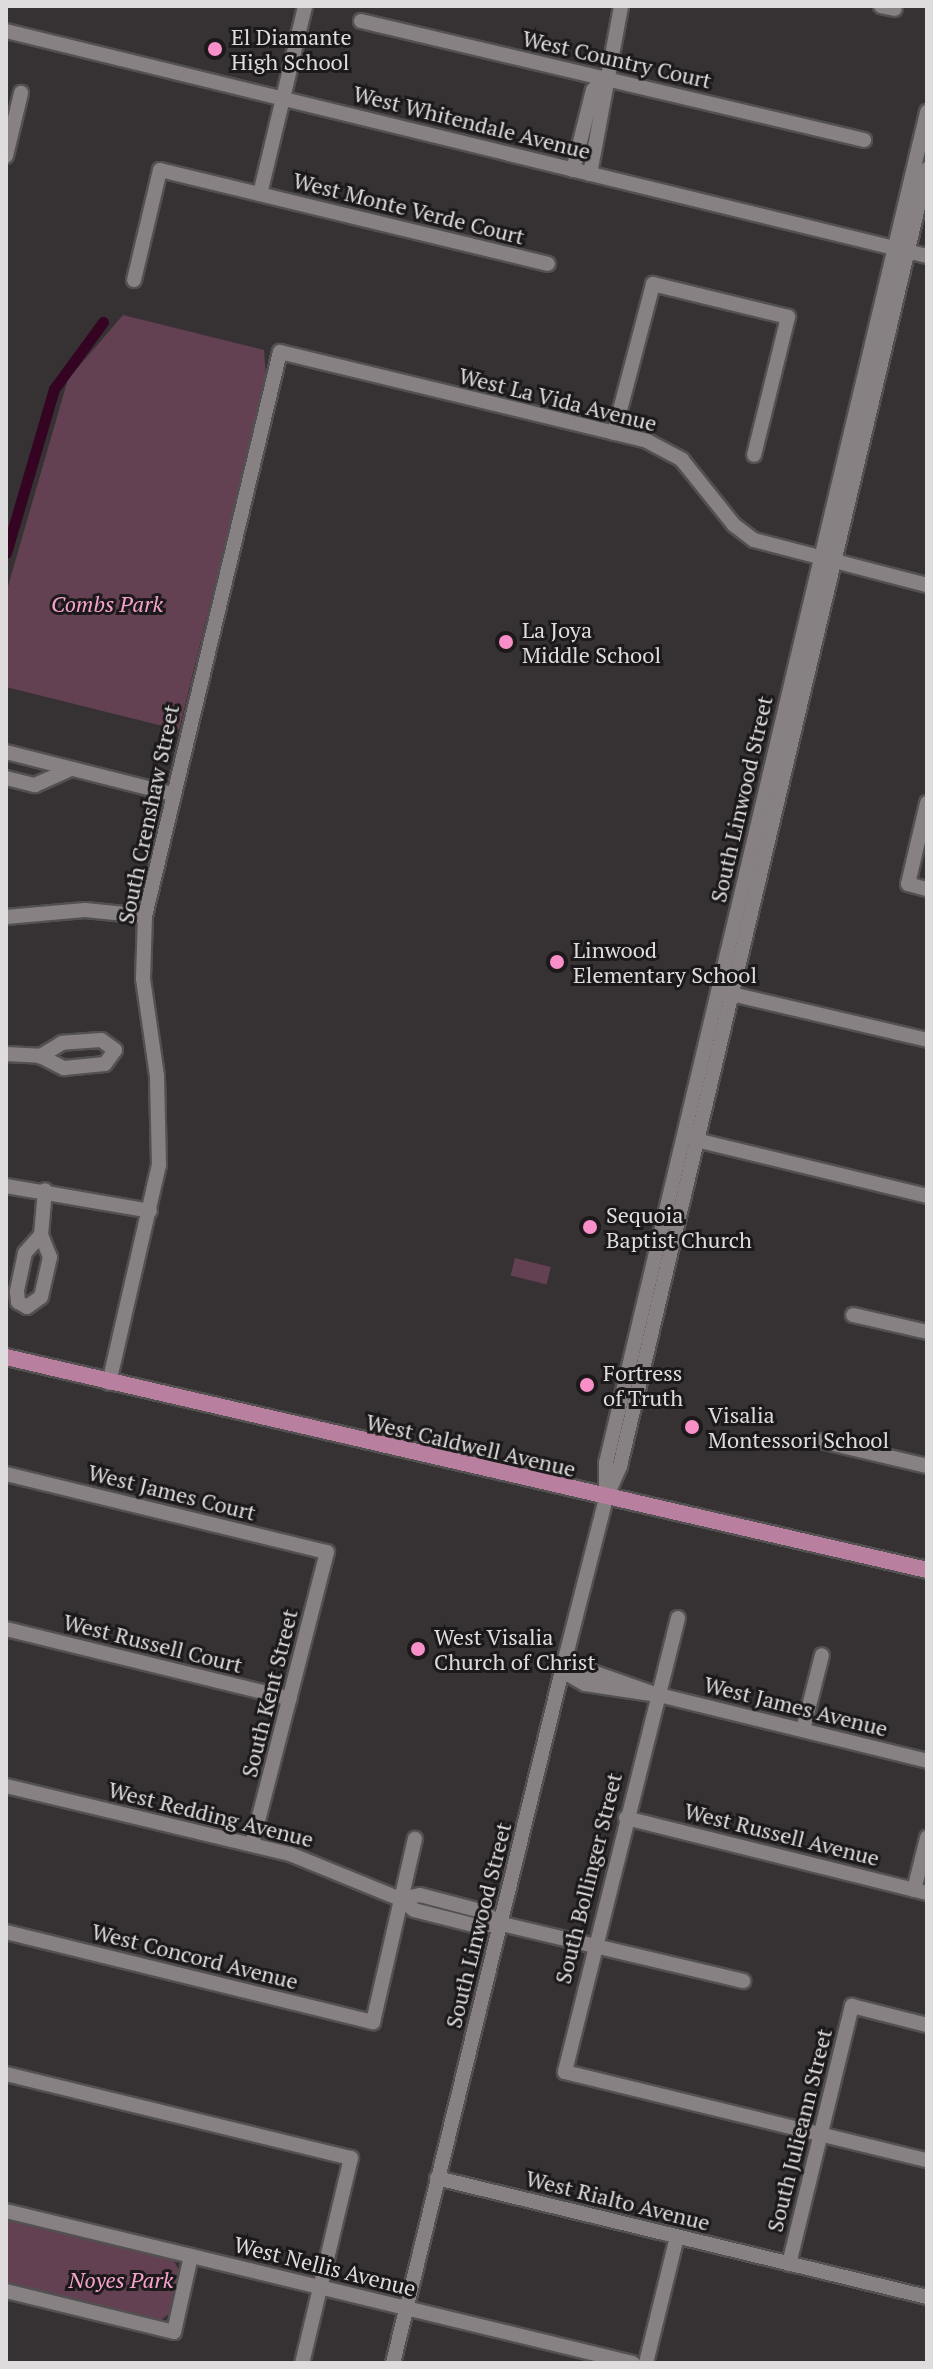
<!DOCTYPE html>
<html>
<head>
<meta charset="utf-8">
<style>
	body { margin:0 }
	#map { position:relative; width:933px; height:2369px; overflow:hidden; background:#363133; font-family:"PT Serif",serif }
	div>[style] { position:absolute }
	.green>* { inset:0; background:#634052; transform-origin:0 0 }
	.canal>* { height:11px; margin:-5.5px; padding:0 5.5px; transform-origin:5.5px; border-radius:5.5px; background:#340422 }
	.roads { filter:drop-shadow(2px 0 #535051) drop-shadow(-2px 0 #535051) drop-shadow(0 2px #535051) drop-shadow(0 -2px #535051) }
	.minor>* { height:14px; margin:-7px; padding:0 7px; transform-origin:7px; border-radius:7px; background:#878184 }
	.major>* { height:16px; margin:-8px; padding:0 8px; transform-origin:8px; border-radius:8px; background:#b87f9e }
	.dots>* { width:22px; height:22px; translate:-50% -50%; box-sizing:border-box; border:4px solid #1c191a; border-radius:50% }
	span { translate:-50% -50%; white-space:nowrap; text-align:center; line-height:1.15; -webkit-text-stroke:6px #1c191a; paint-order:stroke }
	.poi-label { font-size:22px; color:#dfdcdd }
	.left { translate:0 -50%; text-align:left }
	.street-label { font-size:22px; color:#dfdcdd }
	.park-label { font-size:22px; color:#f5a1cd; font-style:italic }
	.frame { position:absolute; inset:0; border:8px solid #dfdcdd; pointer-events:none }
</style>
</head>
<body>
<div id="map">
	<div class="green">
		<i style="clip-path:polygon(123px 315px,264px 350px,266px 376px,179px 730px,6px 687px,6px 593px,68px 379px)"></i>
		<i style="left:515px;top:1258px;width:37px;height:18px;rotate:14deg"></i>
		<i style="clip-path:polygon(6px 2219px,173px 2259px,180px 2272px,169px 2314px,158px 2322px,6px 2285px)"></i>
	</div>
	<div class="canal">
		<i style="left:6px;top:553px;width:171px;rotate:-73.7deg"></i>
		<i style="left:54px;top:389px;width:83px;rotate:-53.8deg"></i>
	</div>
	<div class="roads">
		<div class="minor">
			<i style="left:881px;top:6px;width:14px;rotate:12deg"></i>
			<i style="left:361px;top:21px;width:517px;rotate:13.31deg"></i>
			<i style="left:6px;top:31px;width:948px;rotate:13.73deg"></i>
			<i style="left:6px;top:156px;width:65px;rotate:-76.6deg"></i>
			<i style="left:573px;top:170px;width:82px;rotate:-76deg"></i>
			<i style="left:593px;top:90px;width:16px;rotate:-47deg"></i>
			<i style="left:590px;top:174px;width:171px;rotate:-79.5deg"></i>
			<i style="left:260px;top:194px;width:193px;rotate:-76.5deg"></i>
			<i style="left:134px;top:280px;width:113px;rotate:-76.7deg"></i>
			<i style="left:160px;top:170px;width:399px;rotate:13.6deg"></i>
			<i style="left:614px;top:433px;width:154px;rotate:-75.3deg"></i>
			<i style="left:653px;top:284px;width:139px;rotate:13.7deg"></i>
			<i style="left:788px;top:317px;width:142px;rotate:103.8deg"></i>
			<i style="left:6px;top:752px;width:171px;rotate:14.2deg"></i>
			<i style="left:6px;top:778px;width:30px;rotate:14deg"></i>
			<i style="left:35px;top:785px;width:37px;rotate:-24deg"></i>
			<i style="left:927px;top:803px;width:83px;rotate:103.2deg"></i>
			<i style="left:908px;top:884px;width:20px;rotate:15deg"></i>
			<i style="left:6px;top:917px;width:79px;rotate:-5.1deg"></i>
			<i style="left:85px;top:910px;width:60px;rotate:5.7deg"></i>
			<i style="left:723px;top:992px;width:210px;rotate:13.2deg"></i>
			<i style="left:6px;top:1054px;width:34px;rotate:3deg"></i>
			<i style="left:40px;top:1056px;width:27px;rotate:27deg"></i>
			<i style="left:64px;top:1068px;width:41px;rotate:-5.6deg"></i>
			<i style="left:105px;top:1064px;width:17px;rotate:-54deg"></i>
			<i style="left:115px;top:1050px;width:17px;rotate:-144deg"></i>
			<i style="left:101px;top:1040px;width:39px;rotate:176deg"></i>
			<i style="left:62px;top:1043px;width:26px;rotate:149deg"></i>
			<i style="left:694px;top:1135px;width:5px;rotate:68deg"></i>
			<i style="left:696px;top:1140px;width:238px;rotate:13.6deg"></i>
			<i style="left:6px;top:1186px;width:146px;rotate:9.8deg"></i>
			<i style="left:41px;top:1235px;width:24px;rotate:132deg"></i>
			<i style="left:25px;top:1253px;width:40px;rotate:102deg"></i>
			<i style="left:17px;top:1292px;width:10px;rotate:84deg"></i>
			<i style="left:18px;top:1302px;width:10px;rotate:29deg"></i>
			<i style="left:27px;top:1307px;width:17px;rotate:-36deg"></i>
			<i style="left:41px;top:1297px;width:41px;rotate:-77.3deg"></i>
			<i style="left:50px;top:1257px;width:24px;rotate:-112deg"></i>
			<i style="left:41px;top:1235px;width:45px;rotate:-84.9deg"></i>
			<i style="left:853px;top:1315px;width:76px;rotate:12.9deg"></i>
			<i style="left:109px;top:1383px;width:224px;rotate:-77.1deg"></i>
			<i style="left:159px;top:1165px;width:89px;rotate:-91.3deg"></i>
			<i style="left:157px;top:1076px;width:98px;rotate:-98.2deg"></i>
			<i style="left:143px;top:979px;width:63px;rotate:-88.2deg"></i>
			<i style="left:145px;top:916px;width:580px;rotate:-76.54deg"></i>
			<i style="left:280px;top:352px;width:378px;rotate:13.6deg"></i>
			<i style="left:647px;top:441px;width:40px;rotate:28deg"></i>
			<i style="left:682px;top:460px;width:83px;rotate:51.3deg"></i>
			<i style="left:734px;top:525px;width:25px;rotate:37deg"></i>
			<i style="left:754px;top:540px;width:179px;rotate:14.6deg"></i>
			<i style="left:821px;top:1441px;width:109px;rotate:13.3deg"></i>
			<i style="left:6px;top:1474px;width:330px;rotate:13.7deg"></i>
			<i style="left:327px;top:1552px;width:302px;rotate:104.4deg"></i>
			<i style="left:606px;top:1493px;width:30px;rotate:-90deg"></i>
			<i style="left:606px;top:1463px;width:1389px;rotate:-76.63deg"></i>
			<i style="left:678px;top:1618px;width:468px;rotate:104deg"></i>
			<i style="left:565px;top:2072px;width:373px;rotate:13.7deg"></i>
			<i style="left:6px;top:1629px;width:292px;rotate:13.8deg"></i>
			<i style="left:562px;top:1671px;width:28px"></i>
			<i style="left:590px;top:1671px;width:69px;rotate:19.5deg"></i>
			<i style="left:655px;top:1694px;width:280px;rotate:13.8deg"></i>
			<i style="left:564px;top:1672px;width:24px;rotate:30deg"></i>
			<i style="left:585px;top:1684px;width:67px;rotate:8.6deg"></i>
			<i style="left:803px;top:1730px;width:77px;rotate:-75.8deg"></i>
			<i style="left:6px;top:1786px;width:292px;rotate:13.5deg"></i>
			<i style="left:290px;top:1854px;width:119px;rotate:22.2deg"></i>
			<i style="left:400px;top:1899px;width:18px;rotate:38deg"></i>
			<i style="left:414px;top:1910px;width:65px;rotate:14.3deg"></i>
			<i style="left:477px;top:1926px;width:25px;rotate:-5deg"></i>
			<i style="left:626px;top:1818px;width:310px;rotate:14deg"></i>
			<i style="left:914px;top:1890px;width:54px;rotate:-76deg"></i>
			<i style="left:400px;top:1899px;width:20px;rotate:-11deg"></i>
			<i style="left:420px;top:1895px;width:63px;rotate:14.7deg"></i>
			<i style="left:481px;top:1911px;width:25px;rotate:32deg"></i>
			<i style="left:502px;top:1924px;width:248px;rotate:13.3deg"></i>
			<i style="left:6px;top:1932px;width:378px;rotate:13.8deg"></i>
			<i style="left:373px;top:2022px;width:188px;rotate:-77.1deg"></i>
			<i style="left:6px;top:2074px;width:355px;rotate:13.7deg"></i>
			<i style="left:351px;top:2158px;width:211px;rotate:103.4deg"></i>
			<i style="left:437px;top:2178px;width:504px;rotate:13.65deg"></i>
			<i style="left:6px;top:2211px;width:645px;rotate:13.63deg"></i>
			<i style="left:789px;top:2264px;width:266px;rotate:-76.3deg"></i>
			<i style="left:852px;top:2006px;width:77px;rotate:14.2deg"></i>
			<i style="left:6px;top:2291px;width:173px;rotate:13.7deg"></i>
			<i style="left:174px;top:2332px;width:78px;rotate:-77.4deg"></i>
			<i style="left:393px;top:2363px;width:712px;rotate:-76.28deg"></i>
			<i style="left:562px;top:1671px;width:179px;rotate:-75.7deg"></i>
			<i style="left:606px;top:1498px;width:35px;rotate:-66deg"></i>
			<i style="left:620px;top:1466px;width:1333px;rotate:-76.68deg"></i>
			<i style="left:646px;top:2363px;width:130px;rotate:-76.2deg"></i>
		</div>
		<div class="major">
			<i style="left:6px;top:1357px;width:945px;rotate:13.02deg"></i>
		</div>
	</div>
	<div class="dots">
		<i style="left:215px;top:49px;background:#f98fc9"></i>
		<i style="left:506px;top:642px;background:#f98fc9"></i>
		<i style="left:557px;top:962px;background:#f98fc9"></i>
		<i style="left:590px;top:1227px;background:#f98fc9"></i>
		<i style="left:587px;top:1385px;background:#f98fc9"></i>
		<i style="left:692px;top:1427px;background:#f98fc9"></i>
		<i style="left:418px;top:1649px;background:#f98fc9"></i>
	</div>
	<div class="poi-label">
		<span class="left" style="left:231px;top:49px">El Diamante<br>High School</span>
		<span class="left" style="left:522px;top:642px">La Joya<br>Middle School</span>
		<span class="left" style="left:573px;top:962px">Linwood<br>Elementary School</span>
		<span class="left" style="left:606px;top:1227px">Sequoia<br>Baptist Church</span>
		<span class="left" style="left:603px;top:1385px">Fortress<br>of Truth</span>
		<span class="left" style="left:708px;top:1427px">Visalia<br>Montessori School</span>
		<span class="left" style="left:434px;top:1649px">West Visalia<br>Church of Christ</span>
	</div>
	<div class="street-label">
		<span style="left:617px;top:59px;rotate:13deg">West Country Court</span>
		<span style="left:472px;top:122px;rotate:14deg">West Whitendale Avenue</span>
		<span style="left:409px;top:208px;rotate:14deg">West Monte Verde Court</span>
		<span style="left:558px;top:399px;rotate:14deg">West La Vida Avenue</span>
		<span style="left:741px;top:799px;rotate:-77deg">South Linwood Street</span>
		<span style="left:148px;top:814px;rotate:-78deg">South Crenshaw Street</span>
		<span style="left:471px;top:1445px;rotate:13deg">West Caldwell Avenue</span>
		<span style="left:172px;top:1492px;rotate:14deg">West James Court</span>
		<span style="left:153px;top:1643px;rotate:14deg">West Russell Court</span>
		<span style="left:269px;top:1693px;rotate:-76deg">South Kent Street</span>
		<span style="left:796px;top:1706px;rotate:14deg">West James Avenue</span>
		<span style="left:211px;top:1814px;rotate:14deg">West Redding Avenue</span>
		<span style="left:782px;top:1834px;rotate:14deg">West Russell Avenue</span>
		<span style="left:588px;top:1878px;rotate:-76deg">South Bollinger Street</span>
		<span style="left:478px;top:1925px;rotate:-76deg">South Linwood Street</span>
		<span style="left:195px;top:1956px;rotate:14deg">West Concord Avenue</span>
		<span style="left:799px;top:2130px;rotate:-76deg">South Julieann Street</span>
		<span style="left:618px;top:2200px;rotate:14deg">West Rialto Avenue</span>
		<span style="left:325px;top:2266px;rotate:14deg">West Nellis Avenue</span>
	</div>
	<div class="park-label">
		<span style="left:107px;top:604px">Combs Park</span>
		<span style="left:121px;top:2280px">Noyes Park</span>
	</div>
	<div class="frame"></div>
</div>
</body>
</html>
